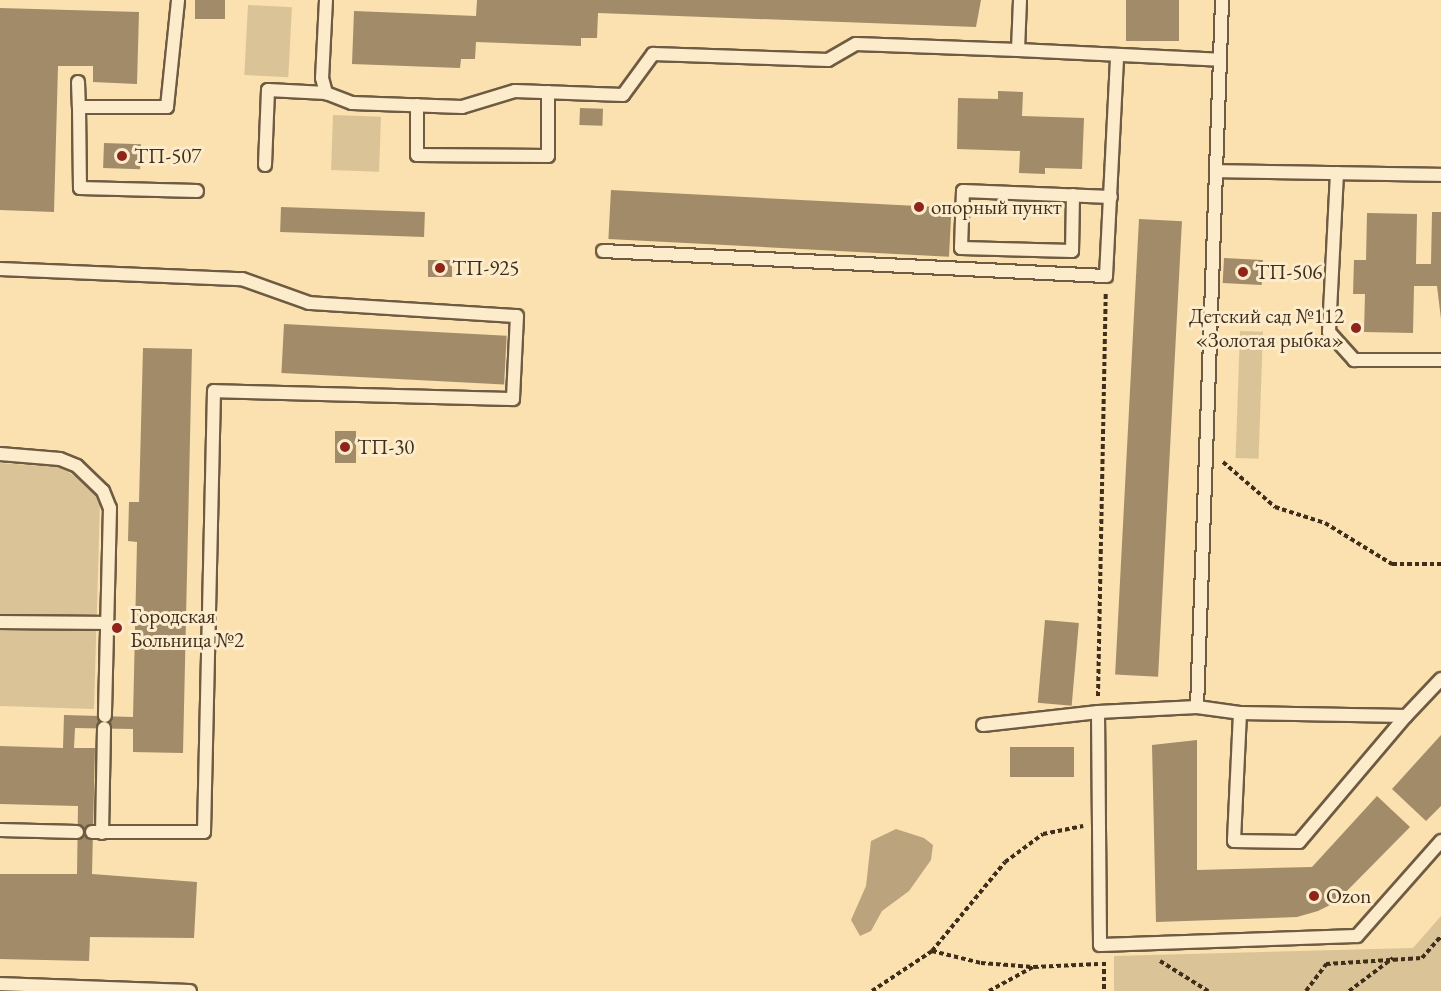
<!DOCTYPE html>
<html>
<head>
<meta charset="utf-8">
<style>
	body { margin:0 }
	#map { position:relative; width:1441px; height:991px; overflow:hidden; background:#fae1af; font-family:"EB Garamond",serif }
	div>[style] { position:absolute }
	.green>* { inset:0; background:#dac396; transform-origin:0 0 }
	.water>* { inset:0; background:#bba47d }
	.building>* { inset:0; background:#a18b69; transform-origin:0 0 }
	.path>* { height:4px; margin-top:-2px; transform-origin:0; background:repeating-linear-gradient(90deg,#402e1d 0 4.5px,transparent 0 7.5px) }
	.roads { filter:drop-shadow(2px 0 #6e5b42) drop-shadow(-2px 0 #6e5b42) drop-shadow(0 2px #6e5b42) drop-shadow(0 -2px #6e5b42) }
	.service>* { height:12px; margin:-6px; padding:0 6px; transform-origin:6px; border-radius:6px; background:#fceccb }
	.dots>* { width:16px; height:16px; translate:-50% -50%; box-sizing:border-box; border:3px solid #fceccb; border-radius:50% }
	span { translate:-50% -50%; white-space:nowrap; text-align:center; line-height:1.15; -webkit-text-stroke:6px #fceccb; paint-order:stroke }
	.poi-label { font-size:21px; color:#402e1d }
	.left { translate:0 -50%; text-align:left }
	.right { translate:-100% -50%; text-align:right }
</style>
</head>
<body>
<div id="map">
	<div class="green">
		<i style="left:248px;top:5px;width:44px;height:70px;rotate:3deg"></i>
		<i style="left:333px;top:115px;width:48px;height:55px;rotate:2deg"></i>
		<i style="left:1240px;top:331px;width:23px;height:127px;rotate:2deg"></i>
		<i style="clip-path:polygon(0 463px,59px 467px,86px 482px,100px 503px,94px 709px,0 706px)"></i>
		<i style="clip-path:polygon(1441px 916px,1441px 991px,1114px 991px,1114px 956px,1413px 948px)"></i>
	</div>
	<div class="water">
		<i style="clip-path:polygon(896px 829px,924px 838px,933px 845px,931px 860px,909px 891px,882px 911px,871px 931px,860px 936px,851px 920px,866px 886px,871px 841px)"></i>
	</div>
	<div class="building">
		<i style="left:195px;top:0;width:30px;height:19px"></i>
		<i style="clip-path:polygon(477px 0,981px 0,976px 27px,598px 13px,597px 38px,581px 38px,581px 46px,476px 42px,475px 59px,461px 59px,460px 68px,352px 64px,354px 11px,476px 16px)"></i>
		<i style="left:1126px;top:0;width:53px;height:41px"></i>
		<i style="clip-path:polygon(0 8px,139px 12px,137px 84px,93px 82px,93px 66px,58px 66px,54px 212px,0 210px)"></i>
		<i style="clip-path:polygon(998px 91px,1023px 92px,1022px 116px,1084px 118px,1082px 169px,1045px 168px,1045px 174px,1019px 173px,1020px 151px,957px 149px,958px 98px,998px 99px)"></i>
		<i style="left:580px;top:108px;width:23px;height:17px;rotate:2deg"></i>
		<i style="left:104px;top:143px;width:37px;height:25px;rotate:2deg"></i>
		<i style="left:611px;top:190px;width:341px;height:49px;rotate:3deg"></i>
		<i style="left:281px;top:207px;width:144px;height:25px;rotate:2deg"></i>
		<i style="clip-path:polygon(1432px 212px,1441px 212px,1441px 319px,1437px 286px,1414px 286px,1413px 333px,1364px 332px,1365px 294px,1353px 294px,1354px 260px,1366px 260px,1367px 213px,1417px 214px,1416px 264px,1431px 264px)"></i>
		<i style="left:1139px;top:219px;width:43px;height:456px;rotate:3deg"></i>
		<i style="left:1224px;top:258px;width:39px;height:25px;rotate:3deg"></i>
		<i style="left:428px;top:260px;width:24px;height:17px"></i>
		<i style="left:284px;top:324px;width:223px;height:49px;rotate:3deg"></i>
		<i style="clip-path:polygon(143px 348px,192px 349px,183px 753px,133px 752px,133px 729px,75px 728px,74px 748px,95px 748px,92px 874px,197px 882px,194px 938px,90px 937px,89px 961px,0 959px,0 874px,77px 874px,78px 806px,0 804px,0 746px,63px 748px,64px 715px,133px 717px,137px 542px,128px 541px,129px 502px,139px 502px)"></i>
		<i style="left:335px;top:431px;width:21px;height:32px"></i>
		<i style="left:1045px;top:620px;width:34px;height:83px;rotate:5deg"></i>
		<i style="clip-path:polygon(1441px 735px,1441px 806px,1426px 821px,1392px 789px)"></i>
		<i style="clip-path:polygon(1197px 740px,1197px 870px,1312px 867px,1377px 796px,1410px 827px,1336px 902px,1318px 911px,1297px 917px,1156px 922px,1152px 745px)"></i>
		<i style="left:1010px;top:747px;width:64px;height:30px"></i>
	</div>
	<div class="path">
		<i style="left:1223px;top:462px;width:69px;rotate:40.9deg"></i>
		<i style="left:1275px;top:507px;width:52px;rotate:17.7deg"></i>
		<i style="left:1325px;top:523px;width:79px;rotate:31.5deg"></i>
		<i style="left:1392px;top:564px;width:49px"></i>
		<i style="left:1098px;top:696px;width:404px;rotate:-88.9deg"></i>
		<i style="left:932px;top:951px;width:50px;rotate:13.8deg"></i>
		<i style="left:981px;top:963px;width:53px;rotate:4.3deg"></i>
		<i style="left:1034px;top:967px;width:64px;rotate:-2.7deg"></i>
		<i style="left:1160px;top:961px;width:57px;rotate:32deg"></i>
		<i style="left:1104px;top:962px;width:29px;rotate:90deg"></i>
		<i style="left:872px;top:991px;width:72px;rotate:-33.7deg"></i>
		<i style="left:932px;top:951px;width:115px;rotate:-50.6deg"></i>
		<i style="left:1005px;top:862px;width:47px;rotate:-36.4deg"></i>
		<i style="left:1043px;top:834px;width:41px;rotate:-11.3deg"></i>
		<i style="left:989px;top:991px;width:50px;rotate:-28.6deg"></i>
		<i style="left:1306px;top:991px;width:34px;rotate:-53deg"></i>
		<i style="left:1326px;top:964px;width:96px;rotate:-3.6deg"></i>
		<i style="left:1422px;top:958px;width:29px;rotate:-49deg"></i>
		<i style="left:1349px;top:991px;width:55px;rotate:-36.9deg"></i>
	</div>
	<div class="roads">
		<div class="service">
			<i style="left:326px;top:0;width:78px;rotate:92.9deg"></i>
			<i style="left:322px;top:78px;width:16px;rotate:75deg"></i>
			<i style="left:326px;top:93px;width:28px;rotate:21deg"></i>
			<i style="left:352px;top:103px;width:110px;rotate:2.1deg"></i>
			<i style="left:462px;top:107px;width:55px;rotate:-16.8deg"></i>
			<i style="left:515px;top:91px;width:108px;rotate:2.1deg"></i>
			<i style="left:623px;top:95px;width:51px;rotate:-53.8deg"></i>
			<i style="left:653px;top:54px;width:175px;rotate:2deg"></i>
			<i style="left:828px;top:60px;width:32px;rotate:-30deg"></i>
			<i style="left:856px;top:44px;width:162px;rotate:2.1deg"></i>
			<i style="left:1020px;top:0;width:50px;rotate:92.3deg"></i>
			<i style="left:1018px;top:50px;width:202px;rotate:2.8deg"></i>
			<i style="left:78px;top:82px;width:25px;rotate:88deg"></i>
			<i style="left:79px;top:107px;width:88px"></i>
			<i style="left:167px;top:107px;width:108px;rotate:-84.1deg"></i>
			<i style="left:417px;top:105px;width:50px;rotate:90deg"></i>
			<i style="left:417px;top:155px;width:131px;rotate:0.4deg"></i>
			<i style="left:548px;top:156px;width:64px;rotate:-90deg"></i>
			<i style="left:79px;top:107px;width:81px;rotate:89.3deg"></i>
			<i style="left:80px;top:188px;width:117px;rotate:1.5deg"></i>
			<i style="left:265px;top:165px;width:75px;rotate:-87.7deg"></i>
			<i style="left:268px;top:90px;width:58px;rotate:3deg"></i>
			<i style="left:1216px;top:171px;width:225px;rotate:1deg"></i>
			<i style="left:1337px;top:173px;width:159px;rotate:92.9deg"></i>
			<i style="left:1329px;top:332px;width:38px;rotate:48deg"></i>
			<i style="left:1354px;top:360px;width:87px"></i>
			<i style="left:1073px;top:195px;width:56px;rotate:91deg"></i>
			<i style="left:1072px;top:251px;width:111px;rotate:-178.5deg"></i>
			<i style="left:961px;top:248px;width:57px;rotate:-88deg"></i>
			<i style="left:963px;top:191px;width:148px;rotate:2.3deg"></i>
			<i style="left:603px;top:251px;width:504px;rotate:2.85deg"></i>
			<i style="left:1106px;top:276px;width:220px;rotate:-87.1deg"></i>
			<i style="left:0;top:269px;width:242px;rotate:2.4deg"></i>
			<i style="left:242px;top:279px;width:71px;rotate:19.7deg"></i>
			<i style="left:309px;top:303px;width:208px;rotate:3.6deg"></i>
			<i style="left:517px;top:316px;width:83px;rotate:92.8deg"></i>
			<i style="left:513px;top:399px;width:299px;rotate:-178.5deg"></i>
			<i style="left:214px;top:391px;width:441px;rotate:91.3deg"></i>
			<i style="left:204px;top:832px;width:112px;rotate:180deg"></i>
			<i style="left:0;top:454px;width:60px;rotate:4.8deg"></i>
			<i style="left:60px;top:459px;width:18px;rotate:22deg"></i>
			<i style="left:77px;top:466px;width:36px;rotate:44deg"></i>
			<i style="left:103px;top:491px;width:18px;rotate:68deg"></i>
			<i style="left:110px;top:508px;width:208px;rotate:91.4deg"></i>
			<i style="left:0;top:622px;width:107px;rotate:0.5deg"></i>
			<i style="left:1197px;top:707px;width:707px;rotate:-87.97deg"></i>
			<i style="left:1098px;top:712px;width:233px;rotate:89.5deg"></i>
			<i style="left:1100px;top:945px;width:257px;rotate:-2deg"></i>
			<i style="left:1357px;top:936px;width:127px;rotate:-48.5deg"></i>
			<i style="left:1240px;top:713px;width:128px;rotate:92.7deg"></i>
			<i style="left:1234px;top:841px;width:65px;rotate:0.9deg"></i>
			<i style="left:1299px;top:842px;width:165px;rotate:-49.7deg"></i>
			<i style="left:983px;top:725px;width:116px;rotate:-6.4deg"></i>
			<i style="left:1098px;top:712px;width:99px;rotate:-2.9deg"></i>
			<i style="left:1197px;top:707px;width:43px;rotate:7.9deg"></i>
			<i style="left:1240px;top:713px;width:166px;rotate:1deg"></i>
			<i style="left:1406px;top:716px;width:51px;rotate:-46.6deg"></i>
			<i style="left:0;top:830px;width:77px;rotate:1.5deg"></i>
			<i style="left:102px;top:833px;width:105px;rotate:-88.9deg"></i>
			<i style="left:0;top:984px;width:190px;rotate:2.1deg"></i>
		</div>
	</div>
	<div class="dots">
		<i style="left:122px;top:156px;background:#8f2418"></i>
		<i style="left:919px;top:207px;background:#8f2418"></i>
		<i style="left:440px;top:268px;background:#8f2418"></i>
		<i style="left:1243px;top:272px;background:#8f2418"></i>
		<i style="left:1356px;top:328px;background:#8f2418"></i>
		<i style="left:345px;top:447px;background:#8f2418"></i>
		<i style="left:117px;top:628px;background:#8f2418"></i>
		<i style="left:1314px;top:896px;background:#8f2418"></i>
	</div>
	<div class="poi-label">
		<span class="left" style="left:134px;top:156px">ТП-507</span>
		<span class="left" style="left:931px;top:207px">опорный пункт</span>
		<span class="left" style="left:452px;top:268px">ТП-925</span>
		<span class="left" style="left:1255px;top:272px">ТП-506</span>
		<span class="right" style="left:1344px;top:328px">Детский сад №112<br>«Золотая рыбка»</span>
		<span class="left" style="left:357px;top:447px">ТП-30</span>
		<span class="left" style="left:130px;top:628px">Городская<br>Больница №2</span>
		<span class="left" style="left:1326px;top:896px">Ozon</span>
	</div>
</div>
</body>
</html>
